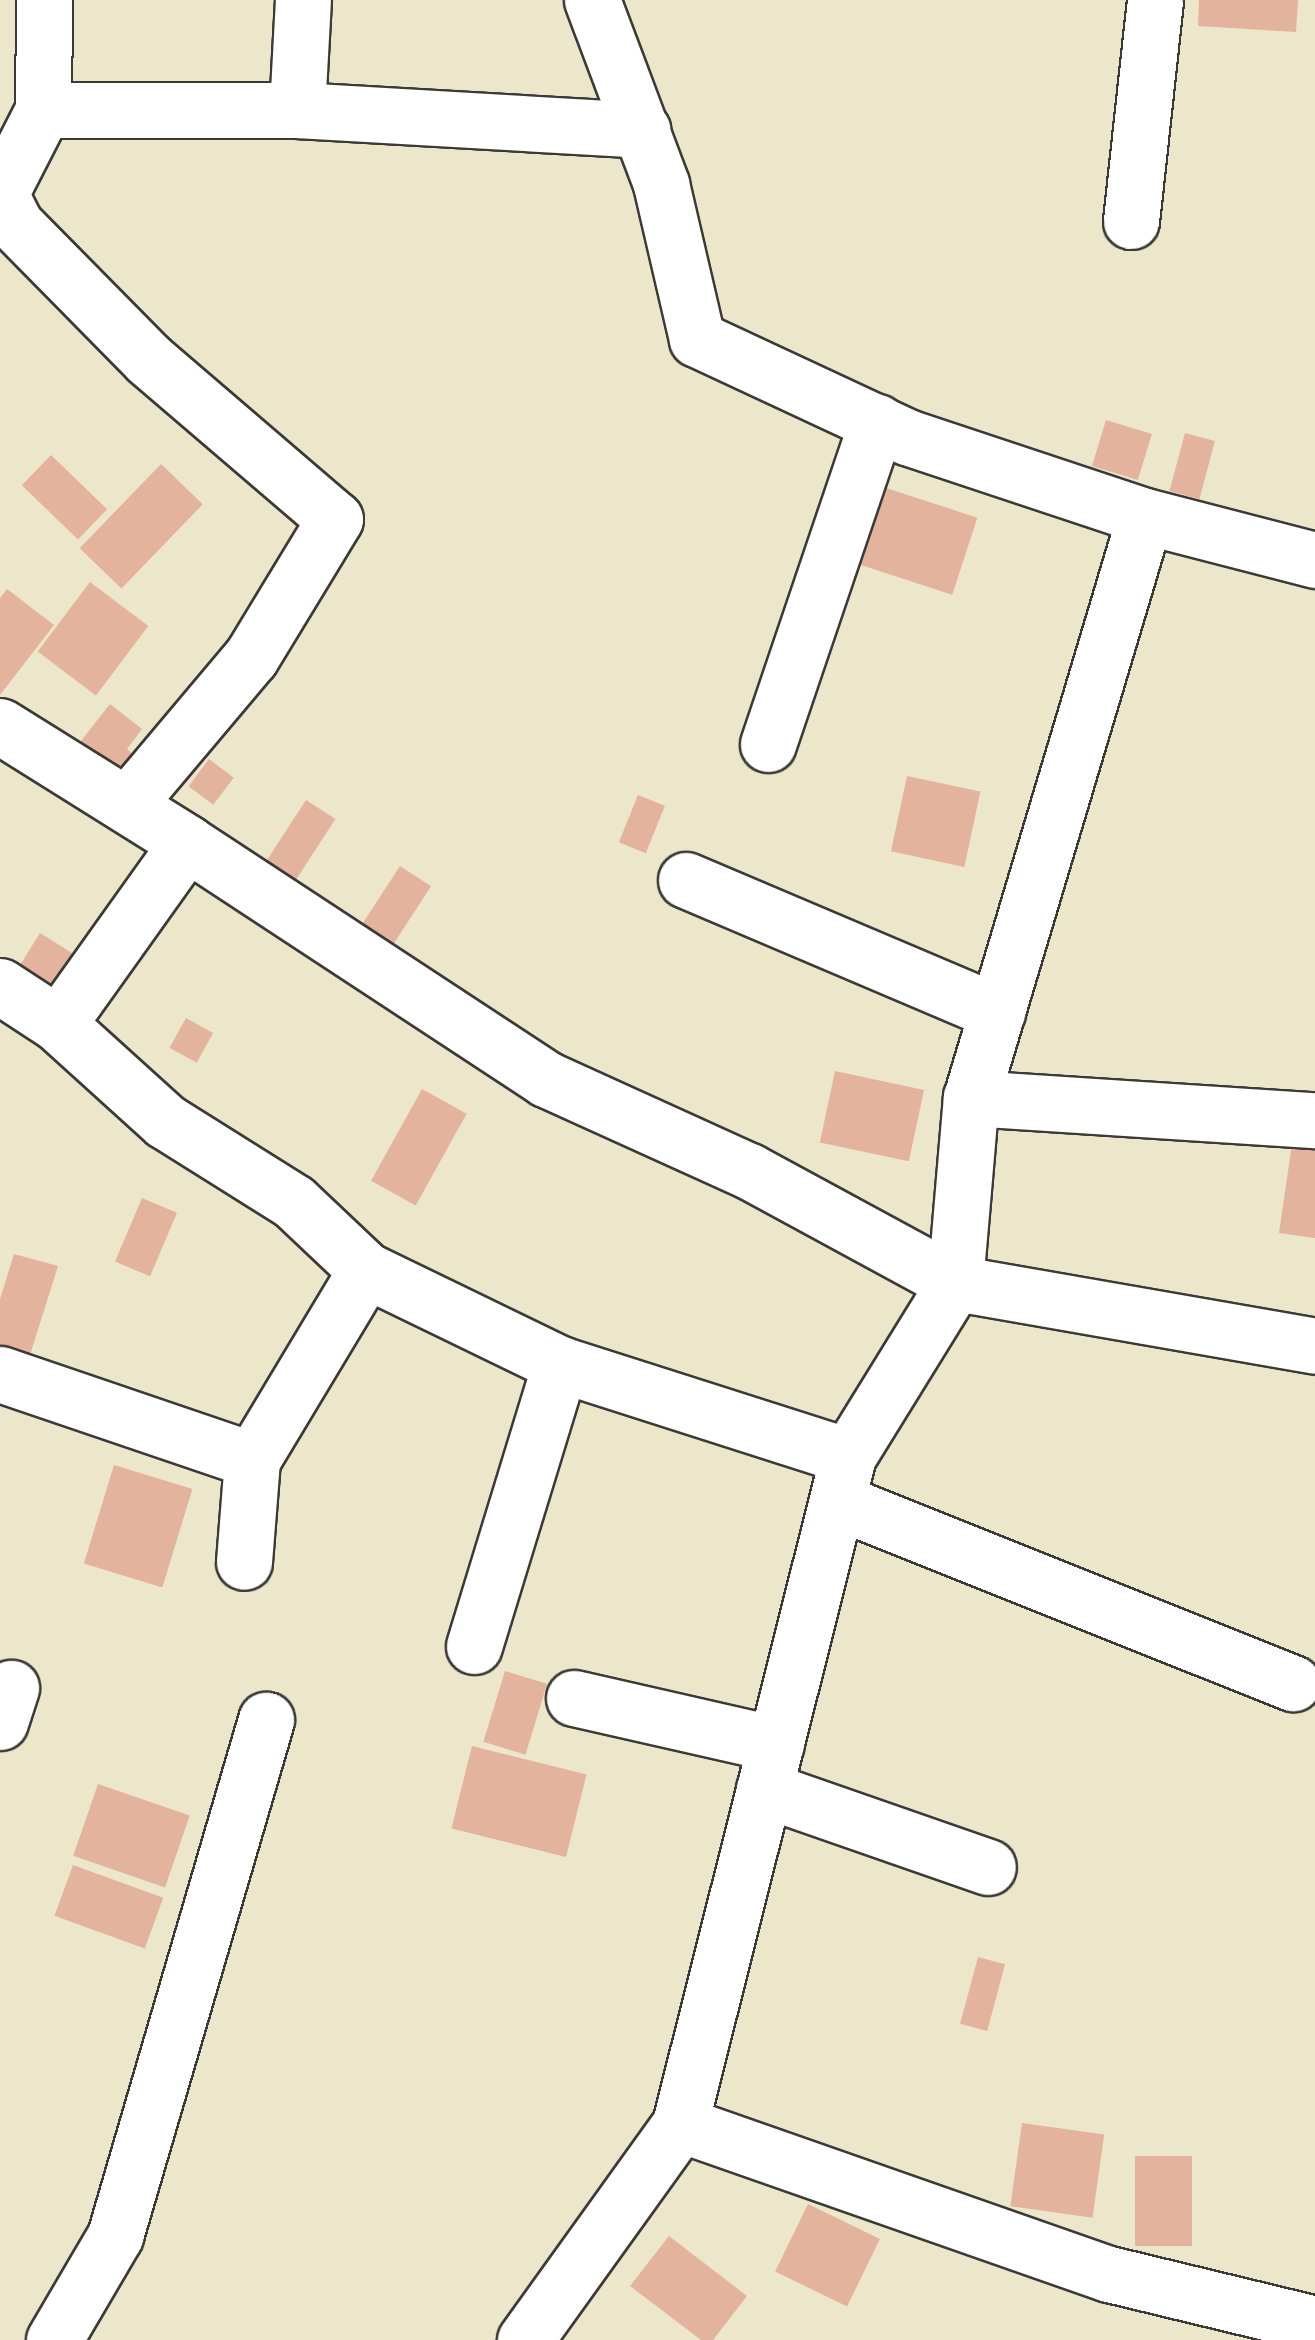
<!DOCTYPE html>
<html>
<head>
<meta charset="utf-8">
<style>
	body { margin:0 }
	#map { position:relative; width:1315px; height:2340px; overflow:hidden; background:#ece6ca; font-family:Caveat,sans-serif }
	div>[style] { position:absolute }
	.building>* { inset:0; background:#e3b39e; transform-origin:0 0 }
	.roads { filter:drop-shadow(2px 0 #3b3a36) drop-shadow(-2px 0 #3b3a36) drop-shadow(0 2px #3b3a36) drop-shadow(0 -2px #3b3a36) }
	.minor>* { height:55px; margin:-27.5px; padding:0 27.5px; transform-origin:27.5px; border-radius:27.5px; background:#fff }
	span { translate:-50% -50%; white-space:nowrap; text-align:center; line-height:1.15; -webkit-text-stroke:10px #f7f3e8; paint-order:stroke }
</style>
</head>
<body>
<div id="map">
	<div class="building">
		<i style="clip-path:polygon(1199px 0,1298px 0,1296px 32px,1198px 26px)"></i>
		<i style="left:1106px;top:420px;width:48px;height:48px;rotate:17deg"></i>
		<i style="left:1185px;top:433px;width:31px;height:60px;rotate:15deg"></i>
		<i style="left:51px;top:455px;width:78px;height:42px;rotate:44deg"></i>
		<i style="left:161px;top:464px;width:58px;height:117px;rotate:44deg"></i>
		<i style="left:886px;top:488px;width:96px;height:81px;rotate:18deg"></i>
		<i style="left:90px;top:582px;width:73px;height:87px;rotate:37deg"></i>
		<i style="clip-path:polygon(7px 589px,54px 625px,0 695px,0 598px)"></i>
		<i style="clip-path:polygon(110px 704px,142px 729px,127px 749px,141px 761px,125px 782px,77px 746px)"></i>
		<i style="left:209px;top:759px;width:31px;height:34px;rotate:37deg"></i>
		<i style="left:907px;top:776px;width:75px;height:77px;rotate:12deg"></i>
		<i style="left:638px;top:795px;width:29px;height:51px;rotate:22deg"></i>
		<i style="left:306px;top:800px;width:35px;height:83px;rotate:33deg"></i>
		<i style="left:400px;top:866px;width:37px;height:80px;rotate:33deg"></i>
		<i style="left:40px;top:933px;width:47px;height:50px;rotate:32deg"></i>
		<i style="left:186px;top:1018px;width:31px;height:34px;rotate:29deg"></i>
		<i style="left:835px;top:1071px;width:91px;height:73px;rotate:12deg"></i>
		<i style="left:422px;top:1089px;width:51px;height:105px;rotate:29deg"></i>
		<i style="clip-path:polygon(1293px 1137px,1315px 1140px,1315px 1238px,1279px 1233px)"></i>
		<i style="left:142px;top:1198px;width:38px;height:69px;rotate:23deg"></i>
		<i style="clip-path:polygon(14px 1254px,58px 1266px,24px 1374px,0 1367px,0 1299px)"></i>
		<i style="left:114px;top:1465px;width:82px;height:103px;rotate:17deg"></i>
		<i style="left:505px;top:1671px;width:44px;height:74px;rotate:17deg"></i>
		<i style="left:472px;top:1746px;width:118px;height:85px;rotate:14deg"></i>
		<i style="left:98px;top:1784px;width:97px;height:76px;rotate:19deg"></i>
		<i style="left:73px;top:1865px;width:96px;height:54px;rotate:20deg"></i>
		<i style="left:978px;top:1957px;width:28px;height:69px;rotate:15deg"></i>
		<i style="left:1022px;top:2123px;width:83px;height:84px;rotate:8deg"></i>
		<i style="left:1135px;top:2156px;width:57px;height:90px"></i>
		<i style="left:808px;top:2204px;width:80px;height:75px;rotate:26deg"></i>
		<i style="clip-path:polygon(669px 2236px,747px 2296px,713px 2340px,701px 2340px,630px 2286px)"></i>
	</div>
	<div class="roads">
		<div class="minor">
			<i style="left:44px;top:0;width:110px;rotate:90.5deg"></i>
			<i style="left:43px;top:110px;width:254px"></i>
			<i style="left:297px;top:110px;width:346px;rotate:3.3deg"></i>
			<i style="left:592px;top:0;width:197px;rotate:69.4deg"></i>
			<i style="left:661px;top:184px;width:159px;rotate:76.9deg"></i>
			<i style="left:697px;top:339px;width:232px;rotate:25deg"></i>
			<i style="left:907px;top:437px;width:251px;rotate:18.4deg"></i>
			<i style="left:1145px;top:516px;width:176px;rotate:14.5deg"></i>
			<i style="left:43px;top:110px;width:94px;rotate:117.1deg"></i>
			<i style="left:0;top:194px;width:35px;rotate:63deg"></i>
			<i style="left:16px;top:225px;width:188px;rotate:45.4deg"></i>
			<i style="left:148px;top:359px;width:246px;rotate:40.6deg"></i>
			<i style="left:335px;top:519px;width:162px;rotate:121.3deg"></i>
			<i style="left:251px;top:657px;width:192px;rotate:130.1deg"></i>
			<i style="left:297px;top:110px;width:110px;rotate:-86.9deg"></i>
			<i style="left:1131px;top:221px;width:222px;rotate:-83.8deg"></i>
			<i style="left:0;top:726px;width:221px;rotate:32deg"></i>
			<i style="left:187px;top:843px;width:222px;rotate:125.5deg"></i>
			<i style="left:768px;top:744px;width:340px;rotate:-71.3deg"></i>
			<i style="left:187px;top:843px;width:430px;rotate:33.3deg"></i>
			<i style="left:546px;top:1079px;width:223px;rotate:24.4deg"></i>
			<i style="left:749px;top:1171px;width:234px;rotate:28.5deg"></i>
			<i style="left:955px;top:1283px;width:365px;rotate:9.9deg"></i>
			<i style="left:686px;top:880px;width:338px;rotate:23deg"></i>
			<i style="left:0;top:986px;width:69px;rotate:33.2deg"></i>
			<i style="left:58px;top:1024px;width:144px;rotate:42.2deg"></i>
			<i style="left:165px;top:1121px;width:152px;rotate:32.1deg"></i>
			<i style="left:294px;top:1202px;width:99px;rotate:43.4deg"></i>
			<i style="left:366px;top:1270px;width:222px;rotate:121deg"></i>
			<i style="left:252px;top:1460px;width:102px;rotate:94.5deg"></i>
			<i style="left:971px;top:1098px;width:345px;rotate:3.7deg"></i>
			<i style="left:366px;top:1270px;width:216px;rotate:25.9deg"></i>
			<i style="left:560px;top:1364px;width:302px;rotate:17.7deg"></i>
			<i style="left:0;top:1374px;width:266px;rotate:18.8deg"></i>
			<i style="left:837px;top:1501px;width:491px;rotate:21.8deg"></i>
			<i style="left:474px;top:1646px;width:295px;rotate:-73deg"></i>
			<i style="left:574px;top:1698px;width:207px;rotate:12.8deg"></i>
			<i style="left:0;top:1722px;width:36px;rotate:-72deg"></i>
			<i style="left:764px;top:1789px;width:237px;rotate:19.2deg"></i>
			<i style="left:680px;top:2124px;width:454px;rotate:19.3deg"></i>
			<i style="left:1109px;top:2274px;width:212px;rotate:13.6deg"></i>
			<i style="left:54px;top:2340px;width:121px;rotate:-59.6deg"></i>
			<i style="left:115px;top:2236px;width:538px;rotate:-73.69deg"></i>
			<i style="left:525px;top:2340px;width:266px;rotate:-54.3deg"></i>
			<i style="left:680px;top:2124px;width:689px;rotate:-75.88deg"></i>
			<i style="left:848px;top:1456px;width:203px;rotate:-58.3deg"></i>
			<i style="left:955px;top:1283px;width:186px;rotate:-85.1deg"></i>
			<i style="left:971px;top:1098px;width:607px;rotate:-73.35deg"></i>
		</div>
	</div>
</div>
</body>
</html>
